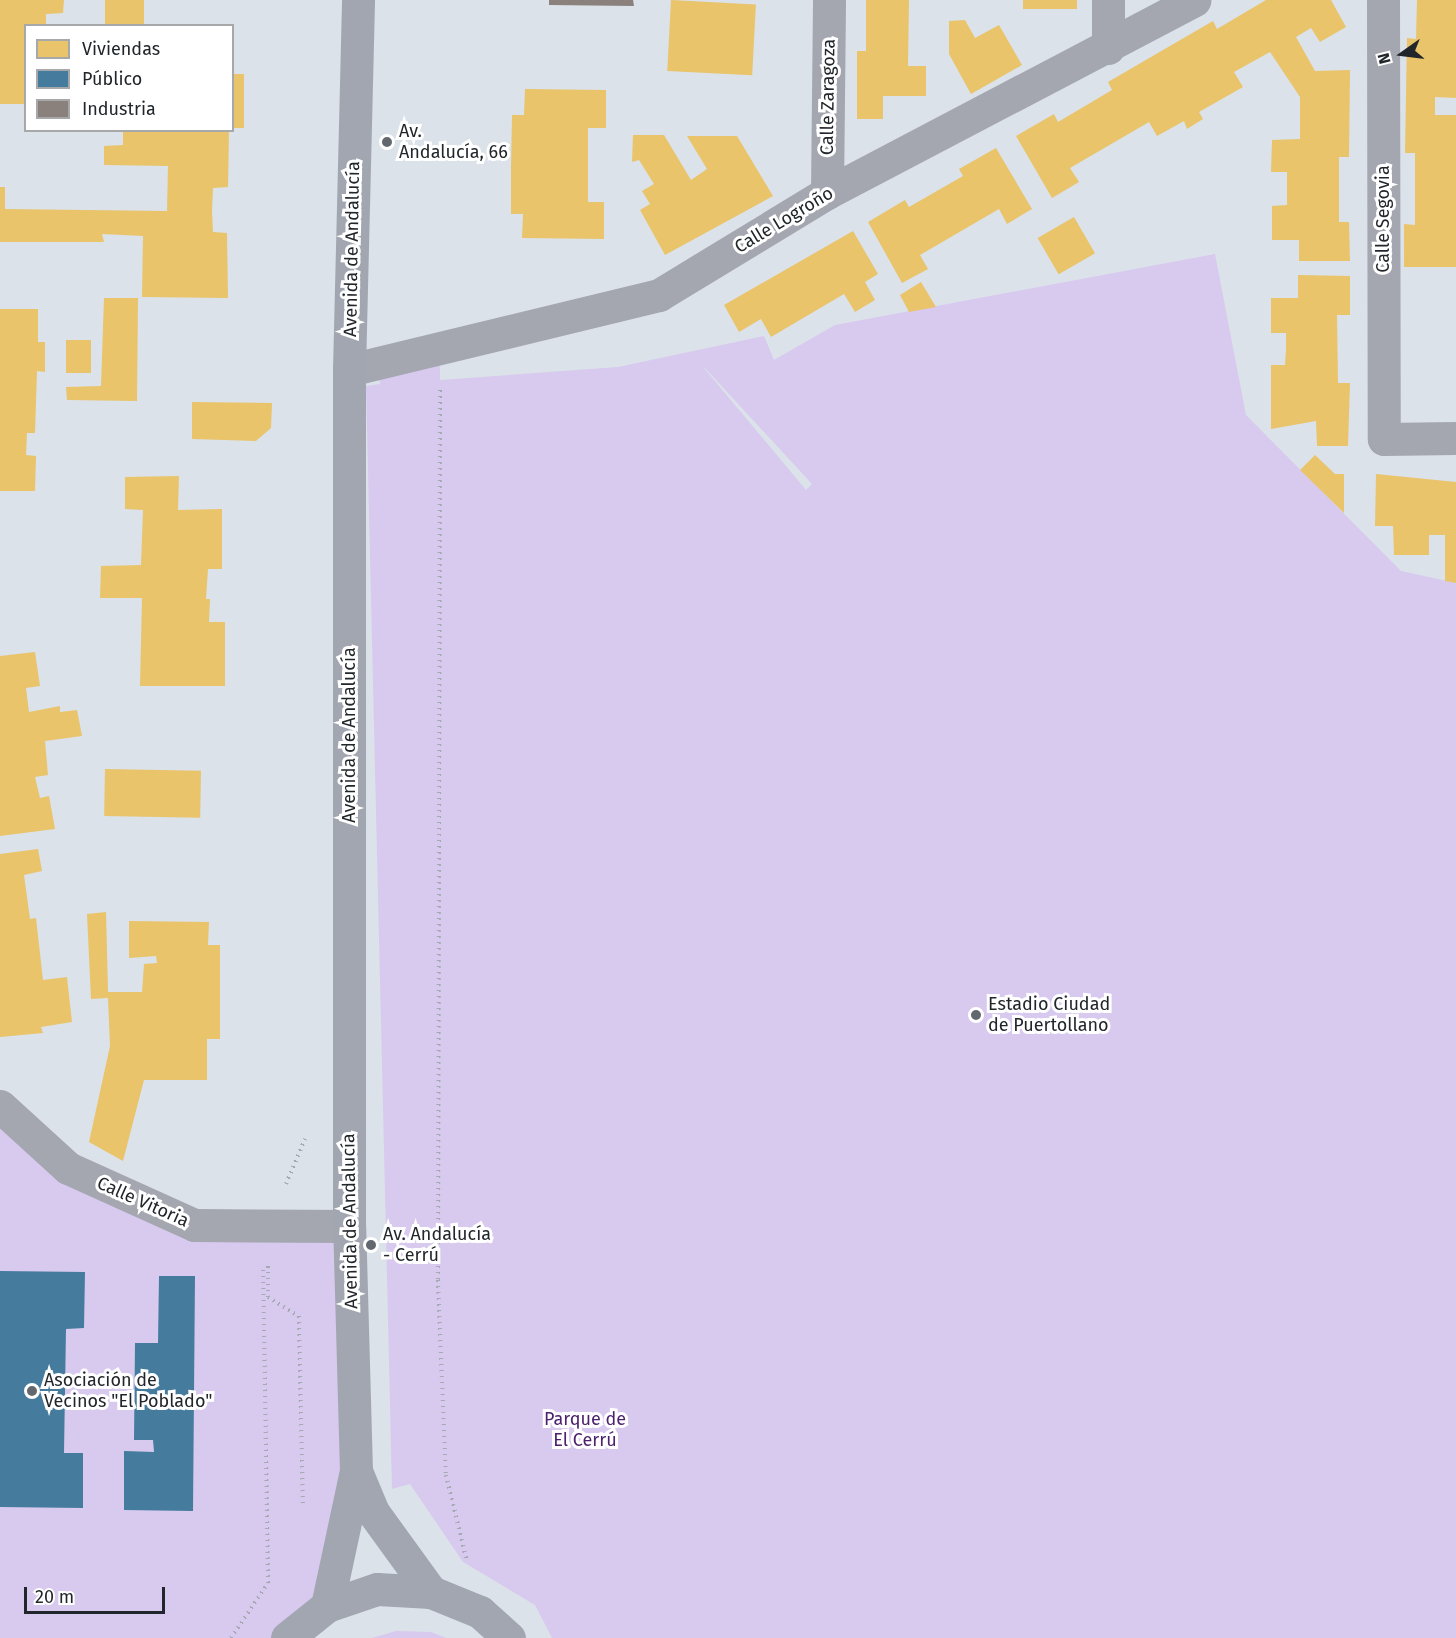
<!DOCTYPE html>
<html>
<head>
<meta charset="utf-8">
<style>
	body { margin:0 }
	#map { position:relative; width:1456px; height:1638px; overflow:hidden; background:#dbe2e9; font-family:"Fira Sans",sans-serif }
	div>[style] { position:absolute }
	.green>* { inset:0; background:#d8c9ef }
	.homes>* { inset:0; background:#e9c46a; transform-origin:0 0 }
	.public>* { inset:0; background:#457b9d }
	.industry>* { inset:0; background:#8a817c }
	.path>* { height:4px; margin-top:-2px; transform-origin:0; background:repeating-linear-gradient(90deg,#a5a9b1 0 1.5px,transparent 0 6px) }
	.street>* { height:33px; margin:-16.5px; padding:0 16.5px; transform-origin:16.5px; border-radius:16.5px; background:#a4a6b0 }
	.secondary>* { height:33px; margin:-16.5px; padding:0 16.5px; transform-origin:16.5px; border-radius:16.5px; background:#a2a6b0 }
	.dots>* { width:16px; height:16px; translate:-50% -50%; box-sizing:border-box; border:3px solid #fff; border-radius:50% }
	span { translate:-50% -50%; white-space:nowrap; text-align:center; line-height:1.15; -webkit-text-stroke:6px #fff; paint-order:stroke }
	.street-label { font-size:18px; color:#21262b }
	.poi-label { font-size:18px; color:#21262b }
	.left { translate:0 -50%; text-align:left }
	.park-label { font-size:18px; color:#4c216c }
	.legend { position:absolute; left:24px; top:24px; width:210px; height:108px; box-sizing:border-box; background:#fff; border:2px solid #a6a8aa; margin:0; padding:8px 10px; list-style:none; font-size:18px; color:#21262b }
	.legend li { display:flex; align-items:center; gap:12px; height:30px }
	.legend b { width:30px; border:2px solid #a6a8aa }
	.north { position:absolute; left:1372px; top:24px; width:60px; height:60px; -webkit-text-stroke:4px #fff; paint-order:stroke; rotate:256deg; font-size:16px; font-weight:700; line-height:24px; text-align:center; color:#21262b }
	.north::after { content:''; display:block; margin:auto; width:21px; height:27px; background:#21262b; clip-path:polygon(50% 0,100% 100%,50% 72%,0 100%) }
	.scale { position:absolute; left:24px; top:1587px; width:141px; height:27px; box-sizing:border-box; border:3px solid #21262b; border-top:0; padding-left:8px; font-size:18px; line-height:21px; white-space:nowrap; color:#21262b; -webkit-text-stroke:4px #fff; paint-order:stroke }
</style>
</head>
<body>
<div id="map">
	<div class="green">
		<i style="clip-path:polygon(evenodd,1215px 254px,1246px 415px,1401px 571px,1456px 583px,1456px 1638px,552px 1638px,535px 1605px,463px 1562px,410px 1484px,392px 1489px,366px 386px,380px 384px,379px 362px,440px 348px,440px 380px,618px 367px,764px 336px,774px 360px,835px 325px,1215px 254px,704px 367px,812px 484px,806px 490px,704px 368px,704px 367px)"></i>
		<i style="clip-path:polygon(0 1106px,68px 1168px,194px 1225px,349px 1226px,336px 1581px,287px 1638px,0 1638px)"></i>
		<i style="clip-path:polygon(396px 1631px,431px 1632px,446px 1638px,372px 1638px)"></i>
	</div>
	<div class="homes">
		<i style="clip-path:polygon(0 0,64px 0,63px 13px,46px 14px,46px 26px,26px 26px,26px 104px,0 104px)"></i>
		<i style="left:105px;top:0;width:39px;height:26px"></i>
		<i style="left:671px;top:0;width:85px;height:71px;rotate:3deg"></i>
		<i style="clip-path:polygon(866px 0,909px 0,908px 66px,926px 66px,926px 96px,883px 96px,883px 119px,857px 119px,857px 51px,866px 51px)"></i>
		<i style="left:1023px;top:0;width:54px;height:9px"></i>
		<i style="clip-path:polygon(1266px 0,1331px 0,1346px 27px,1320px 42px,1311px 28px,1296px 37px,1315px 71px,1350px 70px,1349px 157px,1339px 157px,1339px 222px,1349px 222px,1350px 261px,1299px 261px,1299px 240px,1272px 240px,1272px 206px,1287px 205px,1287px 172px,1271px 172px,1272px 140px,1300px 139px,1300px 97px,1270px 52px,1234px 72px,1243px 87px,1199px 112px,1203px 119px,1187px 129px,1184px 121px,1157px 136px,1149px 122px,1070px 168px,1079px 182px,1052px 198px,1016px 136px,1054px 114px,1058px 122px,1112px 90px,1108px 82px,1213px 21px,1217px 29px)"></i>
		<i style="clip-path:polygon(1417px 0,1456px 0,1456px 98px,1435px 97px,1435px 115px,1456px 115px,1456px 267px,1404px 267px,1404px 224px,1415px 225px,1415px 153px,1405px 153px,1407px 38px,1416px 39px)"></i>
		<i style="clip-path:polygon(965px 20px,975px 38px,999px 25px,1022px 65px,971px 94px,949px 54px,949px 21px)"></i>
		<i style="left:232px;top:74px;width:12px;height:54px"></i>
		<i style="clip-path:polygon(525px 89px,606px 90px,606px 128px,588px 128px,588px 202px,604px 202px,604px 239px,522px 238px,523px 214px,511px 214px,511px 169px,512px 115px,524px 115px)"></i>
		<i style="clip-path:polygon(123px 130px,229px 130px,228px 187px,213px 188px,212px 211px,213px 232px,227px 233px,228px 298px,142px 297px,143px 236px,102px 234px,104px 242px,0 242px,0 187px,5px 187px,5px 209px,167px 211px,168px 166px,104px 165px,104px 146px,123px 145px)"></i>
		<i style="clip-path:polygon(633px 135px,664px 135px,691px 180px,707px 169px,687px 136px,737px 136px,773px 196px,665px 255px,640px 210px,650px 204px,642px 191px,654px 184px,639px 160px,632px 162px)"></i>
		<i style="clip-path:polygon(996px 148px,1032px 209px,1007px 224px,999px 209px,920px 255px,928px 269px,902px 283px,868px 222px,905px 200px,909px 207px,963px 176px,959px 169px)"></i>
		<i style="left:1074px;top:217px;width:42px;height:42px;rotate:60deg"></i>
		<i style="clip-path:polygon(853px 231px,878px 274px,865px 282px,875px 300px,855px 312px,844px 294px,771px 337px,761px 319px,739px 332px,724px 305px)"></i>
		<i style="clip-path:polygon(1298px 275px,1350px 276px,1350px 315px,1337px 315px,1338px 383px,1350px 383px,1348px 446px,1317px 446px,1316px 421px,1271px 429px,1271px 365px,1285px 365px,1286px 349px,1286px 333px,1271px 333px,1271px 298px,1298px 298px)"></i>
		<i style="clip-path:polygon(921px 282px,936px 307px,909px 312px,900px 295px)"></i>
		<i style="clip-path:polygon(104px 298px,138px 298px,137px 401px,67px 400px,66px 387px,101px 386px)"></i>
		<i style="clip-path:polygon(0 309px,38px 309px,38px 342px,45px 342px,45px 372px,37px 371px,35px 433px,27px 433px,26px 455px,36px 456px,35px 491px,0 491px)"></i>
		<i style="left:66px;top:340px;width:25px;height:33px"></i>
		<i style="clip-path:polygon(192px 402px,272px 403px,271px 428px,256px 441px,192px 439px)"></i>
		<i style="clip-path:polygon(1315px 455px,1335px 474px,1344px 474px,1344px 513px,1300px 470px)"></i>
		<i style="clip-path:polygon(1376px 474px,1456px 482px,1456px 583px,1445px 581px,1445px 535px,1429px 535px,1429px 555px,1394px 555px,1393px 526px,1375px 526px)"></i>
		<i style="clip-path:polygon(179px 476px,178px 510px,222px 509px,222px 569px,208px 569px,206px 599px,210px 599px,209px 622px,225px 622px,225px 686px,140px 686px,142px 598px,100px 598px,101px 566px,141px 565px,143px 510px,125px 509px,125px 477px)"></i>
		<i style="clip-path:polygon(35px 652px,40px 686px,26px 688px,29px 712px,60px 706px,60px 712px,77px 710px,82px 736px,45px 741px,48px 775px,35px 777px,40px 798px,49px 796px,55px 829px,0 836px,0 656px)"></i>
		<i style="left:105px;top:769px;width:96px;height:47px;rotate:1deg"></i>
		<i style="clip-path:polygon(38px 849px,42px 871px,24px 875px,30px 919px,36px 918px,43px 980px,67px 977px,72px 1022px,41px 1027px,43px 1033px,0 1037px,0 854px)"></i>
		<i style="clip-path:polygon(106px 912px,108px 992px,142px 992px,144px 964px,157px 963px,156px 956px,129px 958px,129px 921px,209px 922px,208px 945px,220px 945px,220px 1039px,207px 1039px,207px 1080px,144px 1080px,123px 1161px,89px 1142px,110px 1046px,108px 998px,91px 999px,87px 914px)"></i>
	</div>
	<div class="public">
		<i style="clip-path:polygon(0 1271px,85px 1272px,84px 1328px,66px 1329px,64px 1453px,83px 1453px,83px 1508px,0 1507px)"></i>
		<i style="clip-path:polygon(159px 1276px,195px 1276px,193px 1511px,124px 1510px,124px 1451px,154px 1452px,153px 1440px,134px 1440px,135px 1343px,158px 1343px)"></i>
	</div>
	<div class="industry">
		<i style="clip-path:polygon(549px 0,633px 0,634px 6px,549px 5px)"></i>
	</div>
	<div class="path">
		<i style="left:440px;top:390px;width:890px;rotate:90.13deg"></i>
		<i style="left:438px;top:1280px;width:195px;rotate:87.7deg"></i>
		<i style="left:446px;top:1475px;width:89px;rotate:76.4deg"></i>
		<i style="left:286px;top:1184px;width:49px;rotate:-67.1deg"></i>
		<i style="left:268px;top:1266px;width:31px;rotate:90deg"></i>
		<i style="left:268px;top:1297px;width:36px;rotate:32deg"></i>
		<i style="left:299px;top:1316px;width:191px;rotate:88.8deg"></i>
		<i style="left:231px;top:1638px;width:66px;rotate:-56.1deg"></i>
		<i style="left:268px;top:1583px;width:317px;rotate:-90.9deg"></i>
	</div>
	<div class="street">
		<i style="left:1108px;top:0;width:48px;rotate:90deg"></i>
		<i style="left:1383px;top:0;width:439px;rotate:89.9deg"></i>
		<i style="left:1384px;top:439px;width:72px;rotate:-0.8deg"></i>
		<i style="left:827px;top:193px;width:193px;rotate:-89.4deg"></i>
		<i style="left:349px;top:370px;width:319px;rotate:-13.6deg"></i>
		<i style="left:659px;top:295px;width:197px;rotate:-31.3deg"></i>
		<i style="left:827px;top:193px;width:415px;rotate:-27.7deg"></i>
		<i style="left:0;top:1106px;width:92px;rotate:42.4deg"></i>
		<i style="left:68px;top:1168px;width:138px;rotate:24.3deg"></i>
		<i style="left:194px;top:1225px;width:155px;rotate:0.4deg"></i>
	</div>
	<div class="secondary">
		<i style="left:356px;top:1471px;width:44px;rotate:67.5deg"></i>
		<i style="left:373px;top:1512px;width:99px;rotate:54.1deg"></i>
		<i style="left:327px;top:1606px;width:138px;rotate:-77.9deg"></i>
		<i style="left:356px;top:1471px;width:245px;rotate:-91.6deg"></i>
		<i style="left:349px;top:1226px;width:856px;rotate:-90deg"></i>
		<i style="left:349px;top:370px;width:370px;rotate:-88.6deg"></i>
		<i style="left:287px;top:1638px;width:51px;rotate:-38.7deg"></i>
		<i style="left:327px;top:1606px;width:53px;rotate:-18.8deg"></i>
		<i style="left:377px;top:1589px;width:54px;rotate:3.2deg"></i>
		<i style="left:431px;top:1592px;width:53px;rotate:22.2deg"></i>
		<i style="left:480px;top:1612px;width:39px;rotate:42deg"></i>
	</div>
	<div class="dots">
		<i style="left:387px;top:142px;background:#62686e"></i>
		<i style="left:976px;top:1015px;background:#62686e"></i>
		<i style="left:371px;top:1245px;background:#62686e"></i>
		<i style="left:32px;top:1391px;background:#62686e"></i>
	</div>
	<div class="street-label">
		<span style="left:828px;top:97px;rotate:-89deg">Calle Zaragoza</span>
		<span style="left:1383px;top:219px;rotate:-90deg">Calle Segovia</span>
		<span style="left:784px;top:220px;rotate:-31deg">Calle Logroño</span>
		<span style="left:352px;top:249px;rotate:-89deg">Avenida de Andalucía</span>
		<span style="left:349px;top:735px;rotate:-90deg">Avenida de Andalucía</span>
		<span style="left:143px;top:1202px;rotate:24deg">Calle Vitoria</span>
		<span style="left:350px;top:1221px;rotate:-91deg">Avenida de Andalucía</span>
	</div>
	<div class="poi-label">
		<span class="left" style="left:399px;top:142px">Av.<br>Andalucía, 66</span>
		<span class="left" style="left:988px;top:1015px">Estadio Ciudad<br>de Puertollano</span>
		<span class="left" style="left:383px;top:1245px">Av. Andalucía<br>- Cerrú</span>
		<span class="left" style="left:44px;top:1391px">Asociación de<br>Vecinos "El Poblado"</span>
	</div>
	<div class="park-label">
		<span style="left:585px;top:1430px">Parque de<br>El Cerrú</span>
	</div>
	<ul class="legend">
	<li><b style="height:16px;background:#e9c46a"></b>Viviendas</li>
	<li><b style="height:16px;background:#457b9d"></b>Público</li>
	<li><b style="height:16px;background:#8a817c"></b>Industria</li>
	</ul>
	<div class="north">N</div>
	<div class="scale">20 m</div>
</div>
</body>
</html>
